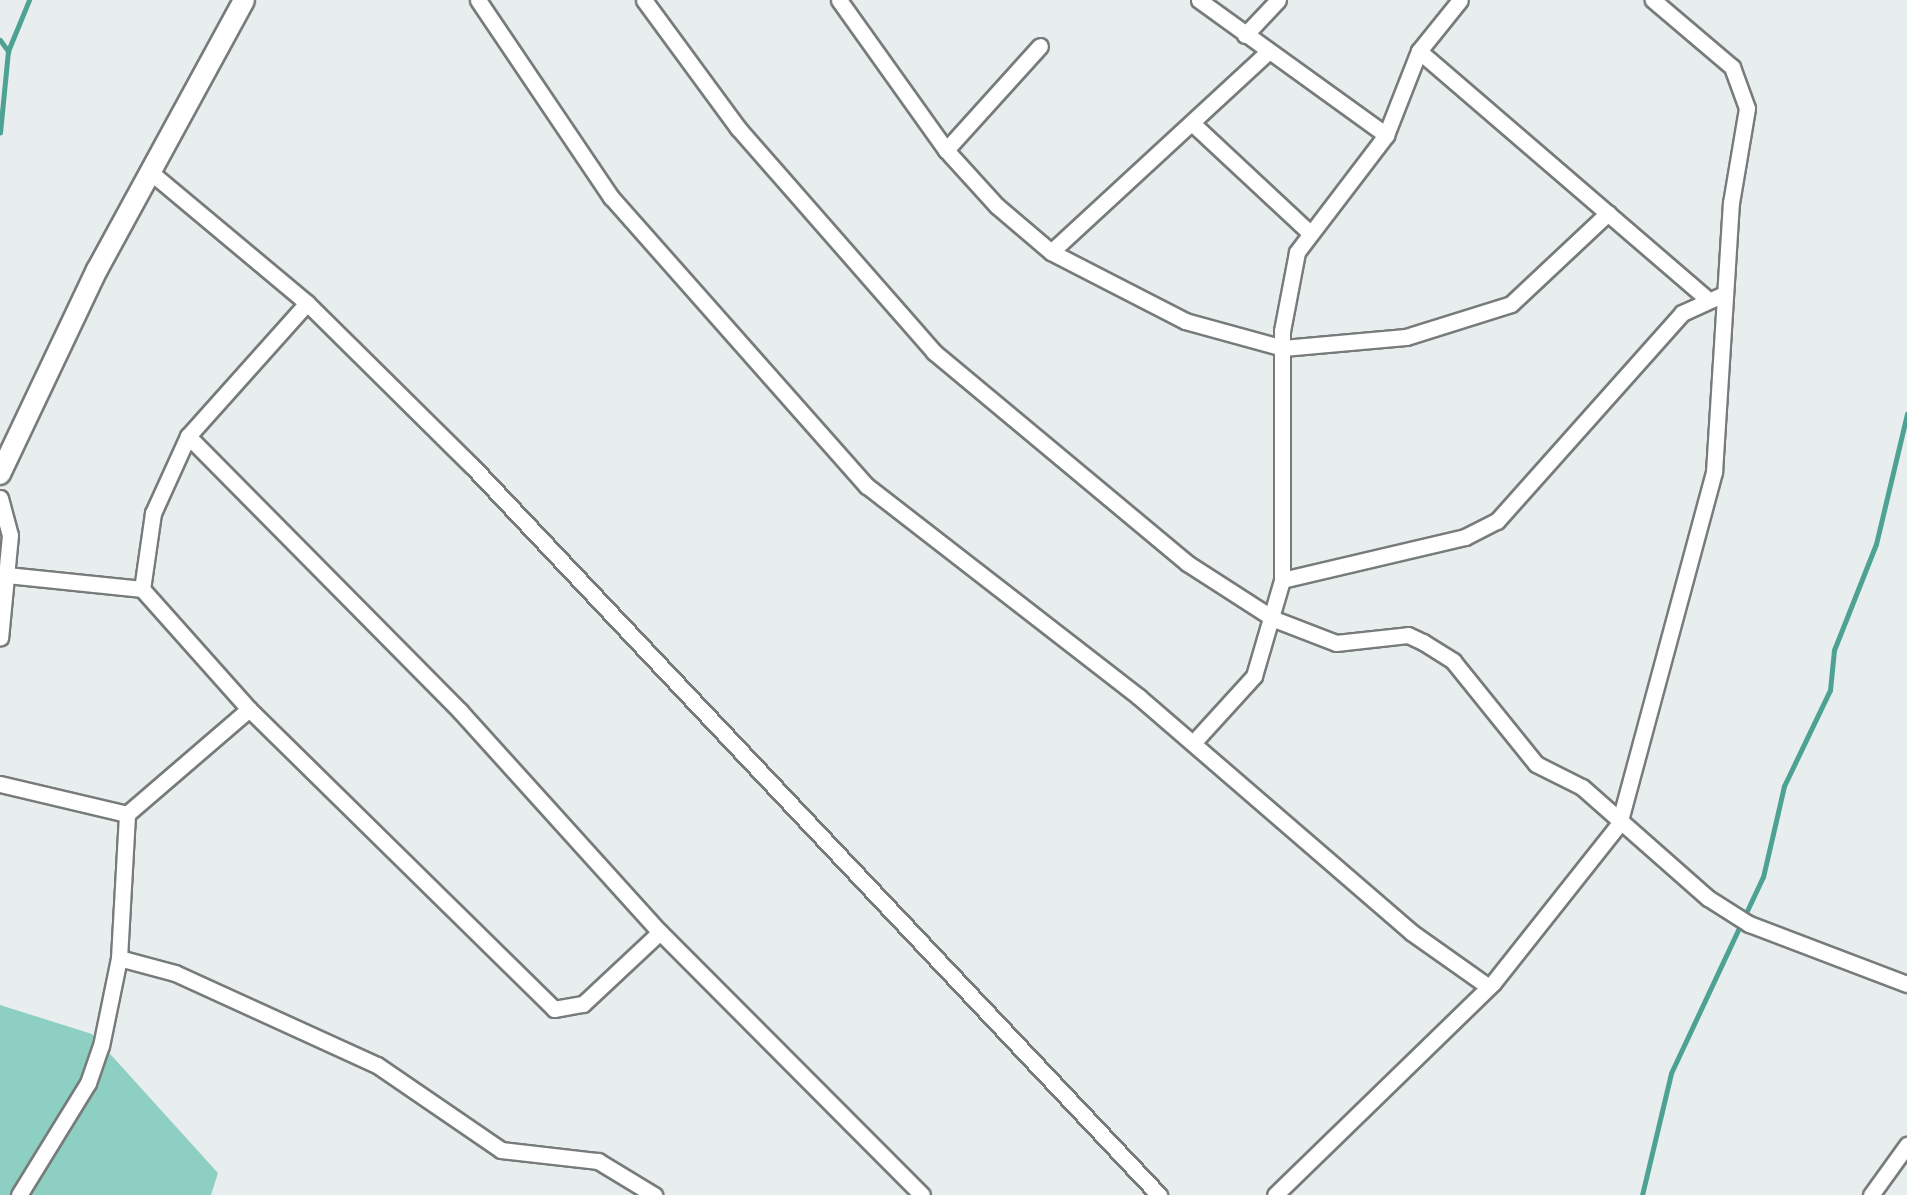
<!DOCTYPE html>
<html>
<head>
<meta charset="utf-8">
<style>
	body { margin:0 }
	#map { position:relative; width:1907px; height:1195px; overflow:hidden; background:#e8eeed; font-family:Rubik,sans-serif }
	div>[style] { position:absolute }
	.green>* { inset:0; background:#8dcfc2 }
	.stream>* { height:5px; margin:-2.5px; padding:0 2.5px; transform-origin:2.5px; border-radius:2.5px; background:#4ea294 }
	.roads { filter:drop-shadow(2px 0 #777c7b) drop-shadow(-2px 0 #777c7b) drop-shadow(0 2px #777c7b) drop-shadow(0 -2px #777c7b) }
	.minor>* { height:15px; margin:-7.5px; padding:0 7.5px; transform-origin:7.5px; border-radius:7.5px; background:#fff }
	.tertiary>* { height:20px; margin:-10px; padding:0 10px; transform-origin:10px; border-radius:10px; background:#fff }
	span { translate:-50% -50%; white-space:nowrap; text-align:center; line-height:1.15; -webkit-text-stroke:10px #f6fbfa; paint-order:stroke }
</style>
</head>
<body>
<div id="map">
	<div class="green">
		<i style="clip-path:polygon(0 1005px,92px 1034px,218px 1173px,211px 1195px,0 1195px)"></i>
	</div>
	<div class="stream">
		<i style="left:0;top:40px;width:14px;rotate:54deg"></i>
		<i style="left:8px;top:51px;width:82px;rotate:95.6deg"></i>
		<i style="left:8px;top:51px;width:55px;rotate:-67.6deg"></i>
		<i style="left:1642px;top:1195px;width:125px;rotate:-76.6deg"></i>
		<i style="left:1671px;top:1073px;width:217px;rotate:-64.9deg"></i>
		<i style="left:1763px;top:877px;width:93px;rotate:-77deg"></i>
		<i style="left:1784px;top:786px;width:106px;rotate:-64.4deg"></i>
		<i style="left:1830px;top:690px;width:40px;rotate:-84.3deg"></i>
		<i style="left:1834px;top:650px;width:114px;rotate:-68.4deg"></i>
		<i style="left:1876px;top:544px;width:134px;rotate:-76.6deg"></i>
	</div>
	<div class="roads">
		<div class="minor">
			<i style="left:478px;top:0;width:238px;rotate:56deg"></i>
			<i style="left:611px;top:197px;width:386px;rotate:48.5deg"></i>
			<i style="left:867px;top:486px;width:344px;rotate:37.8deg"></i>
			<i style="left:1139px;top:697px;width:359px;rotate:40.8deg"></i>
			<i style="left:1411px;top:932px;width:95px;rotate:35.2deg"></i>
			<i style="left:644px;top:0;width:159px;rotate:53.7deg"></i>
			<i style="left:738px;top:128px;width:298px;rotate:48.8deg"></i>
			<i style="left:934px;top:352px;width:329px;rotate:39.8deg"></i>
			<i style="left:1187px;top:563px;width:103px;rotate:32.8deg"></i>
			<i style="left:1274px;top:619px;width:66px;rotate:21.2deg"></i>
			<i style="left:1336px;top:643px;width:72px;rotate:-6.3deg"></i>
			<i style="left:1408px;top:635px;width:17px;rotate:25deg"></i>
			<i style="left:1423px;top:642px;width:36px;rotate:32deg"></i>
			<i style="left:1453px;top:661px;width:132px;rotate:51.1deg"></i>
			<i style="left:1536px;top:764px;width:51px;rotate:26.6deg"></i>
			<i style="left:1582px;top:787px;width:168px;rotate:41.4deg"></i>
			<i style="left:1708px;top:898px;width:49px;rotate:32.4deg"></i>
			<i style="left:1749px;top:924px;width:169px;rotate:20.8deg"></i>
			<i style="left:839px;top:0;width:184px;rotate:54.5deg"></i>
			<i style="left:946px;top:150px;width:76px;rotate:47.7deg"></i>
			<i style="left:997px;top:206px;width:71px;rotate:40.4deg"></i>
			<i style="left:1051px;top:252px;width:151px;rotate:27.2deg"></i>
			<i style="left:1185px;top:321px;width:102px;rotate:15.4deg"></i>
			<i style="left:1283px;top:348px;width:123px;rotate:-5.1deg"></i>
			<i style="left:1406px;top:337px;width:110px;rotate:-17.4deg"></i>
			<i style="left:1511px;top:304px;width:133px;rotate:-43.2deg"></i>
			<i style="left:1199px;top:0;width:231px;rotate:35.8deg"></i>
			<i style="left:1245px;top:35px;width:48px;rotate:-46.7deg"></i>
			<i style="left:1419px;top:51px;width:377px;rotate:40.7deg"></i>
			<i style="left:1192px;top:123px;width:160px;rotate:43deg"></i>
			<i style="left:946px;top:150px;width:140px;rotate:-47.9deg"></i>
			<i style="left:154px;top:175px;width:199px;rotate:39.9deg"></i>
			<i style="left:307px;top:303px;width:232px;rotate:44.7deg"></i>
			<i style="left:472px;top:466px;width:1002px;rotate:46.7deg"></i>
			<i style="left:1051px;top:252px;width:295px;rotate:-42.7deg"></i>
			<i style="left:307px;top:303px;width:178px;rotate:131.8deg"></i>
			<i style="left:188px;top:436px;width:85px;rotate:114.4deg"></i>
			<i style="left:153px;top:513px;width:77px;rotate:98.2deg"></i>
			<i style="left:142px;top:589px;width:161px;rotate:48.3deg"></i>
			<i style="left:249px;top:709px;width:428px;rotate:44.5deg"></i>
			<i style="left:554px;top:1009px;width:29px;rotate:-10deg"></i>
			<i style="left:583px;top:1004px;width:105px;rotate:-43.1deg"></i>
			<i style="left:188px;top:436px;width:387px;rotate:45.3deg"></i>
			<i style="left:460px;top:711px;width:298px;rotate:47.9deg"></i>
			<i style="left:660px;top:932px;width:371px;rotate:45.1deg"></i>
			<i style="left:0;top:498px;width:38px;rotate:75deg"></i>
			<i style="left:10px;top:535px;width:103px;rotate:95.5deg"></i>
			<i style="left:7px;top:575px;width:136px;rotate:5.9deg"></i>
			<i style="left:1282px;top:580px;width:188px;rotate:-13.2deg"></i>
			<i style="left:1465px;top:537px;width:36px;rotate:-27deg"></i>
			<i style="left:1497px;top:521px;width:278px;rotate:-48.3deg"></i>
			<i style="left:1682px;top:313px;width:46px;rotate:-24.3deg"></i>
			<i style="left:1193px;top:743px;width:91px;rotate:-47.7deg"></i>
			<i style="left:1254px;top:676px;width:100px;rotate:-73.7deg"></i>
			<i style="left:1282px;top:580px;width:249px;rotate:-90deg"></i>
			<i style="left:1282px;top:331px;width:80px;rotate:-79.2deg"></i>
			<i style="left:1297px;top:252px;width:147px;rotate:-52.7deg"></i>
			<i style="left:1386px;top:135px;width:90px;rotate:-68.6deg"></i>
			<i style="left:1419px;top:51px;width:65px;rotate:-51.2deg"></i>
			<i style="left:0;top:784px;width:130px;rotate:13.3deg"></i>
			<i style="left:127px;top:814px;width:161px;rotate:-40.7deg"></i>
			<i style="left:119px;top:958px;width:58px;rotate:15deg"></i>
			<i style="left:175px;top:973px;width:222px;rotate:24.5deg"></i>
			<i style="left:377px;top:1065px;width:150px;rotate:34.4deg"></i>
			<i style="left:501px;top:1150px;width:98px;rotate:6.5deg"></i>
			<i style="left:598px;top:1161px;width:66px;rotate:31.3deg"></i>
			<i style="left:19px;top:1195px;width:132px;rotate:-58.4deg"></i>
			<i style="left:88px;top:1083px;width:39px;rotate:-71deg"></i>
			<i style="left:101px;top:1046px;width:90px;rotate:-78.4deg"></i>
			<i style="left:119px;top:958px;width:144px;rotate:-86.8deg"></i>
			<i style="left:1275px;top:1195px;width:304px;rotate:-44.2deg"></i>
			<i style="left:1493px;top:983px;width:203px;rotate:-51.6deg"></i>
			<i style="left:1619px;top:824px;width:365px;rotate:-74.9deg"></i>
			<i style="left:1714px;top:472px;width:270px;rotate:-86.4deg"></i>
			<i style="left:1731px;top:203px;width:96px;rotate:-80.4deg"></i>
			<i style="left:1747px;top:108px;width:44px;rotate:-110.1deg"></i>
			<i style="left:1732px;top:67px;width:104px;rotate:-139.7deg"></i>
			<i style="left:1871px;top:1195px;width:62px;rotate:-54.2deg"></i>
		</div>
		<div class="tertiary">
			<i style="left:0;top:474px;width:226px;rotate:-64.6deg"></i>
			<i style="left:97px;top:270px;width:307px;rotate:-61.4deg"></i>
		</div>
	</div>
</div>
</body>
</html>
